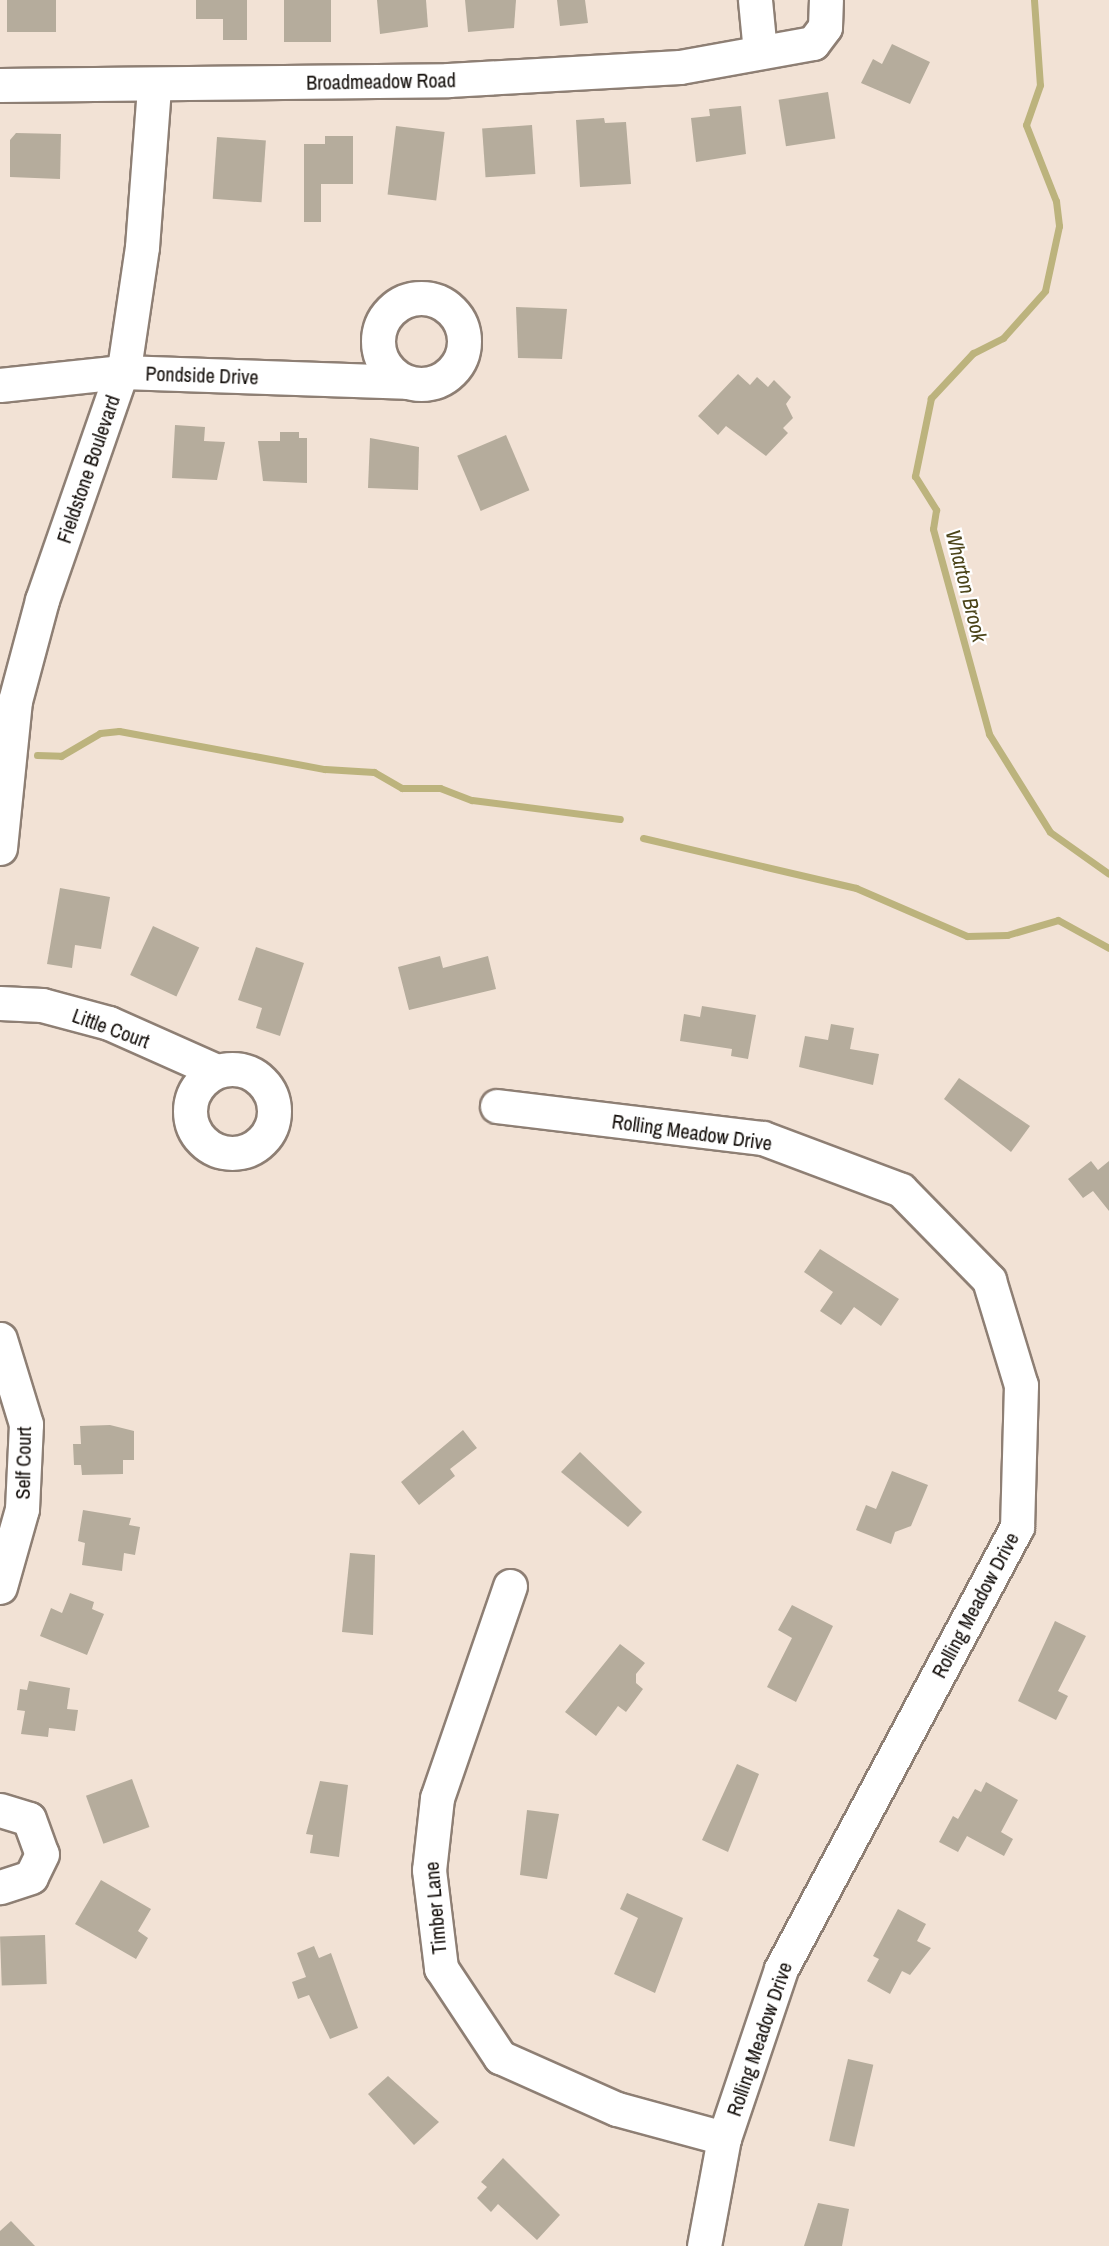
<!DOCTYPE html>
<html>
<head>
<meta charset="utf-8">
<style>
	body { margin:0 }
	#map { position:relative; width:1109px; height:2246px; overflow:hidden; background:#f2e2d5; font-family:"Archivo Narrow",sans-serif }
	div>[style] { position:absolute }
	.stream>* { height:7px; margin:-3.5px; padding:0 3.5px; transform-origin:3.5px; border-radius:3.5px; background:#bcb37d }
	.building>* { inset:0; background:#b5ac9c; transform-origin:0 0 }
	.roads { filter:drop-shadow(2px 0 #8e7f74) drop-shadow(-2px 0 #8e7f74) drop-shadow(0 2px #8e7f74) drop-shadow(0 -2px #8e7f74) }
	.minor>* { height:33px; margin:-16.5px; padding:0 16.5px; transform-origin:16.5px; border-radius:16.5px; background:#fff }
	.minor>.ring { margin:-16.5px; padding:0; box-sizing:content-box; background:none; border:33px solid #fff; border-radius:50% }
	span { translate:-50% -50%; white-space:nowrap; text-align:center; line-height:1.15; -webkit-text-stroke:4.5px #fff; paint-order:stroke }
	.street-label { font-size:20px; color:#110c08 }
	.water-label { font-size:21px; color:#4b4419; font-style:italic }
</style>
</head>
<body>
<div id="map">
	<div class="stream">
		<i style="left:1034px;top:0;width:85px;rotate:86deg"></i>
		<i style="left:1040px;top:85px;width:42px;rotate:109.3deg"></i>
		<i style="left:1026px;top:125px;width:82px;rotate:68.5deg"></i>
		<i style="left:1056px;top:201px;width:25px;rotate:83deg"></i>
		<i style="left:1059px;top:226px;width:66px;rotate:102.2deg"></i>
		<i style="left:1045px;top:291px;width:63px;rotate:131.8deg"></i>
		<i style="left:1003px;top:338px;width:34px;rotate:153deg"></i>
		<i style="left:973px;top:353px;width:62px;rotate:133deg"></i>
		<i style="left:931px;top:398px;width:80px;rotate:101.6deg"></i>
		<i style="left:915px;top:476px;width:40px;rotate:58deg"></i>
		<i style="left:936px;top:510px;width:19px;rotate:99deg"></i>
		<i style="left:933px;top:529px;width:213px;rotate:74.7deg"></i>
		<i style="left:989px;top:734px;width:115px;rotate:58.1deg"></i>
		<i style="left:1050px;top:832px;width:72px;rotate:35.4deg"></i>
		<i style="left:37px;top:755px;width:24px;rotate:2deg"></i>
		<i style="left:61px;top:756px;width:45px;rotate:-30.5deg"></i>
		<i style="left:100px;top:733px;width:19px;rotate:-6deg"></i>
		<i style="left:119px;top:731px;width:209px;rotate:10.5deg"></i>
		<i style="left:325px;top:769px;width:49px;rotate:3.5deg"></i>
		<i style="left:374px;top:772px;width:32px;rotate:30deg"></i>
		<i style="left:402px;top:788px;width:38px"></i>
		<i style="left:440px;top:788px;width:34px;rotate:21deg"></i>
		<i style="left:472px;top:800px;width:149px;rotate:7.3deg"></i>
		<i style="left:643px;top:838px;width:219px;rotate:13.2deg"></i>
		<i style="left:856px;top:888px;width:121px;rotate:23.4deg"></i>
		<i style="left:967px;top:936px;width:40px;rotate:-1.4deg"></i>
		<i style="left:1007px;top:935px;width:53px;rotate:-16.4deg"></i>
		<i style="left:1058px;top:920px;width:58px;rotate:28.8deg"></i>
	</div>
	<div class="building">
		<i style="left:7px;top:0;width:49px;height:32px"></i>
		<i style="clip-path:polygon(196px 0,247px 0,247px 40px,223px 40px,223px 19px,196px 19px)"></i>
		<i style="left:284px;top:0;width:47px;height:42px"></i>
		<i style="clip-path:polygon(377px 0,426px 0,428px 27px,380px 34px)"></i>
		<i style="clip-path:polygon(465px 0,516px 0,514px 28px,468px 32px)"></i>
		<i style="clip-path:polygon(557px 0,585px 0,588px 23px,560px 26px)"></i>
		<i style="clip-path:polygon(892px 44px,930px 62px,910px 104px,861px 83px,873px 59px,882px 64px)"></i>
		<i style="left:828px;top:92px;width:47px;height:50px;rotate:81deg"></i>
		<i style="clip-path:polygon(741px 106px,746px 154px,696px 162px,691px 118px,710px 116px,709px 109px)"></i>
		<i style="clip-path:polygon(604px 118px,605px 123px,626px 122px,631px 184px,580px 187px,576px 120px)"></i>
		<i style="left:532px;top:125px;width:49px;height:50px;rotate:86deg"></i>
		<i style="left:396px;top:126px;width:49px;height:69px;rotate:7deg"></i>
		<i style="clip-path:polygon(16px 133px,61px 134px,60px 179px,10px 177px,10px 140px)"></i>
		<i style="clip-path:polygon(325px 136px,353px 136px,353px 184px,321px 184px,321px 222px,304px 222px,304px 144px,325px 144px)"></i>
		<i style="left:217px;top:137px;width:49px;height:62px;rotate:4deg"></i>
		<i style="clip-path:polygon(516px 307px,567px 309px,562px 359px,518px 358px)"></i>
		<i style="clip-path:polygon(738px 374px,750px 385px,757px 377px,768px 387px,774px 380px,791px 397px,786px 404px,793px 418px,783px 428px,788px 433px,766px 456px,726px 426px,718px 435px,698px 416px)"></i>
		<i style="clip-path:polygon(175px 425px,205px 427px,204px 441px,225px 442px,217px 480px,172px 478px)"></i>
		<i style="clip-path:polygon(280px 432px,299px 432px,299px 438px,307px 438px,307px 483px,263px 481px,258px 441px,280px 441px)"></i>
		<i style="left:506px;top:435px;width:60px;height:53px;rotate:67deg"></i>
		<i style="clip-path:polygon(370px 438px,419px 447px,418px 490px,368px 488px)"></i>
		<i style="clip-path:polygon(60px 888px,110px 897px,101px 949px,75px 945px,72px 968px,47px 964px)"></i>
		<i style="left:153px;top:926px;width:51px;height:54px;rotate:25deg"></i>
		<i style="clip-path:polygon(256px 947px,304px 963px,280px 1036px,256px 1028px,262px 1008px,238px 1000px)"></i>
		<i style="clip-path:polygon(440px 956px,443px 968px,488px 956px,496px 989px,409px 1010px,398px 967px)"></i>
		<i style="clip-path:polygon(702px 1006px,756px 1015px,748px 1059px,731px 1056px,732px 1049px,680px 1041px,684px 1014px,700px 1017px)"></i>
		<i style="clip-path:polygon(831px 1024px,854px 1028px,850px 1049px,879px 1054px,873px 1085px,799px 1067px,805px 1036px,828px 1040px)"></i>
		<i style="clip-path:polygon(959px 1078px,1030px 1126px,1011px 1152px,944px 1099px)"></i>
		<i style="clip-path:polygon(1091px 1161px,1098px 1170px,1109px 1161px,1109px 1211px,1093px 1191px,1083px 1198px,1068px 1179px)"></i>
		<i style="clip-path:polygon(820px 1249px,899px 1299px,881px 1326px,854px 1307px,841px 1325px,820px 1311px,833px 1292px,804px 1272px)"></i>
		<i style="clip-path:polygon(110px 1425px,134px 1431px,134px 1460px,123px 1460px,123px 1474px,82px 1475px,81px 1465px,74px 1465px,73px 1444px,81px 1444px,80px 1426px)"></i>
		<i style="clip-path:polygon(463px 1430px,477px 1448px,450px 1469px,455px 1476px,419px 1505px,401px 1482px)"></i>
		<i style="clip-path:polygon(580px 1452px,642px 1512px,628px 1527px,561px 1472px)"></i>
		<i style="clip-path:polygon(892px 1471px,928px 1485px,911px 1526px,895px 1532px,891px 1544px,856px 1530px,866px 1505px,876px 1509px)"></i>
		<i style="clip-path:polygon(83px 1510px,131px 1518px,129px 1525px,140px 1527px,135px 1555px,124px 1553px,122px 1571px,82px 1565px,85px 1543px,78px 1541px)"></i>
		<i style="clip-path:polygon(350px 1553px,375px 1555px,373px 1635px,342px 1632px)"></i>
		<i style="clip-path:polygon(70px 1593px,94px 1602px,92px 1609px,104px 1614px,87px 1655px,40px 1636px,51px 1608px,62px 1613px)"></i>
		<i style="clip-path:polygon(792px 1605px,833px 1626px,796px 1702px,767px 1687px,792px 1638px,778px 1630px)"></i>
		<i style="clip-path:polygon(1055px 1621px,1086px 1636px,1058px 1691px,1068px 1696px,1056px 1720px,1018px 1701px)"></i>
		<i style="clip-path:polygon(620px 1644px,645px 1663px,636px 1674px,636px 1683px,643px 1689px,626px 1712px,618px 1706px,596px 1736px,565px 1712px)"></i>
		<i style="clip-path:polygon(29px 1681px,70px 1688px,67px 1709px,78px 1710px,75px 1731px,49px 1728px,48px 1737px,21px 1734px,25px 1711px,17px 1710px,20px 1689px,27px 1690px)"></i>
		<i style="clip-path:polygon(737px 1764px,759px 1774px,728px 1852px,702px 1840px)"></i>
		<i style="left:132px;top:1779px;width:51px;height:49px;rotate:70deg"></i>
		<i style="clip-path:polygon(320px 1781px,348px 1785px,339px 1857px,310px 1853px,313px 1835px,306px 1834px)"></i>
		<i style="clip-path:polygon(986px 1782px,1018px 1800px,1001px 1832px,1013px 1839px,1004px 1856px,967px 1836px,958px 1852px,939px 1842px,953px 1816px,958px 1819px,975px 1789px,981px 1792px)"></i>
		<i style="clip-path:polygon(527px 1810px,559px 1814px,547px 1879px,520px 1875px)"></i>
		<i style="clip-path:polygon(101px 1880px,151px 1909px,138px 1931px,148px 1938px,136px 1959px,75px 1924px)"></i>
		<i style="clip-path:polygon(627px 1893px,683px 1918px,655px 1993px,614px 1974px,638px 1918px,620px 1909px)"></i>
		<i style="clip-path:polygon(898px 1909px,926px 1924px,917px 1941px,931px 1948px,910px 1975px,902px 1971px,890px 1994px,867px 1981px,879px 1959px,873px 1956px)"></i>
		<i style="left:45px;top:1935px;width:49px;height:45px;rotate:88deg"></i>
		<i style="clip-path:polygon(314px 1946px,319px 1958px,331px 1953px,358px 2028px,330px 2039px,309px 1995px,298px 1999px,292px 1982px,306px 1977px,297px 1953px)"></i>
		<i style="left:848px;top:2059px;width:26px;height:84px;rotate:13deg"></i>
		<i style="clip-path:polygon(388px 2076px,439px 2122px,414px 2145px,368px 2094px)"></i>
		<i style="clip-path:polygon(503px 2158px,560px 2215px,537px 2240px,498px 2204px,491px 2212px,477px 2198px,487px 2187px,481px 2182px)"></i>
		<i style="clip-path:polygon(818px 2203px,849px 2209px,842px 2246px,804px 2246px)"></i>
		<i style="clip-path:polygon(11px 2221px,35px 2246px,0 2246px,0 2231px)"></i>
	</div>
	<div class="roads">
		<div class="minor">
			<i style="left:755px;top:0;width:52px;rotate:84.5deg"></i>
			<i style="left:0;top:85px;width:448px;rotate:-0.6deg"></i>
			<i style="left:448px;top:80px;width:232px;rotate:-3.2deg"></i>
			<i style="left:680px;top:67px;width:135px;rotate:-10.2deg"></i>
			<i style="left:813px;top:43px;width:20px;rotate:-53deg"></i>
			<i style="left:825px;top:27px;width:27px;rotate:-88deg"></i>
			<i class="ring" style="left:378px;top:298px;width:53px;height:53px"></i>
			<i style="left:0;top:385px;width:123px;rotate:-6.1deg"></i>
			<i style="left:122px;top:372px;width:283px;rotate:2deg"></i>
			<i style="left:0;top:848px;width:148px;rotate:-84.2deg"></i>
			<i style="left:15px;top:701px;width:105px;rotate:-75deg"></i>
			<i style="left:42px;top:600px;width:252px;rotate:-70.8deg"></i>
			<i style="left:125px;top:362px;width:116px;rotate:-81.6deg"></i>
			<i style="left:142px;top:247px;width:161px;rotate:-85.7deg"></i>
			<i style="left:0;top:1003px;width:42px;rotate:2.7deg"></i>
			<i style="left:42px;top:1005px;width:69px;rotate:15deg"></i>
			<i style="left:109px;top:1023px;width:118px;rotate:24deg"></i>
			<i class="ring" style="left:190px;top:1069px;width:51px;height:51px"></i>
			<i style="left:497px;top:1106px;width:268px;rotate:6.9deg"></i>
			<i style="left:763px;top:1138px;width:147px;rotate:20.6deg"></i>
			<i style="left:901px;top:1190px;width:126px;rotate:45.6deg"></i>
			<i style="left:989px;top:1280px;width:110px;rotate:73.1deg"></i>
			<i style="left:1021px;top:1385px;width:142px;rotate:91.6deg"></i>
			<i style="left:1017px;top:1527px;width:501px;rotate:118.1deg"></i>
			<i style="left:781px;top:1969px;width:178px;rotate:108.6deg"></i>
			<i style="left:724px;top:2138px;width:110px;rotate:100.5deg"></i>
			<i style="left:0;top:1339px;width:89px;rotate:73deg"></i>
			<i style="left:26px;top:1424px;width:85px;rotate:92.7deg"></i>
			<i style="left:22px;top:1509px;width:81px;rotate:105.8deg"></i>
			<i style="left:510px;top:1586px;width:224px;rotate:109deg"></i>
			<i style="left:437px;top:1798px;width:72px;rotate:96.3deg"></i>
			<i style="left:429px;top:1870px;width:99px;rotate:83deg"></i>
			<i style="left:441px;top:1968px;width:107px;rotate:56.5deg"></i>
			<i style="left:500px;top:2057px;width:128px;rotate:24deg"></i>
			<i style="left:617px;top:2109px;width:111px;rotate:15.2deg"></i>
			<i style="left:0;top:1810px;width:30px;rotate:17deg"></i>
			<i style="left:29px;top:1819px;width:37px;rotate:70deg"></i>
			<i style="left:42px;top:1854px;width:25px;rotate:116deg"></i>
			<i style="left:31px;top:1877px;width:33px;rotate:162deg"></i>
		</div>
	</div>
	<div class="street-label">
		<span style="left:381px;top:81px;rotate:-1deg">Broadmeadow Road</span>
		<span style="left:202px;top:375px;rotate:2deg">Pondside Drive</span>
		<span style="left:88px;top:469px;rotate:-71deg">Fieldstone Boulevard</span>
		<span style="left:111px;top:1028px;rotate:20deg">Little Court</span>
		<span style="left:692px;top:1132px;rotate:8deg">Rolling Meadow Drive</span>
		<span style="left:23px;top:1463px;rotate:-89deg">Self Court</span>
		<span style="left:975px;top:1605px;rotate:-62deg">Rolling Meadow Drive</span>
		<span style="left:435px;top:1908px;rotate:-95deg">Timber Lane</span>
		<span style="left:759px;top:2039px;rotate:-71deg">Rolling Meadow Drive</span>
	</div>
	<div class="water-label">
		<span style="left:966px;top:586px;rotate:76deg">Wharton Brook</span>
	</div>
</div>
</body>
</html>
